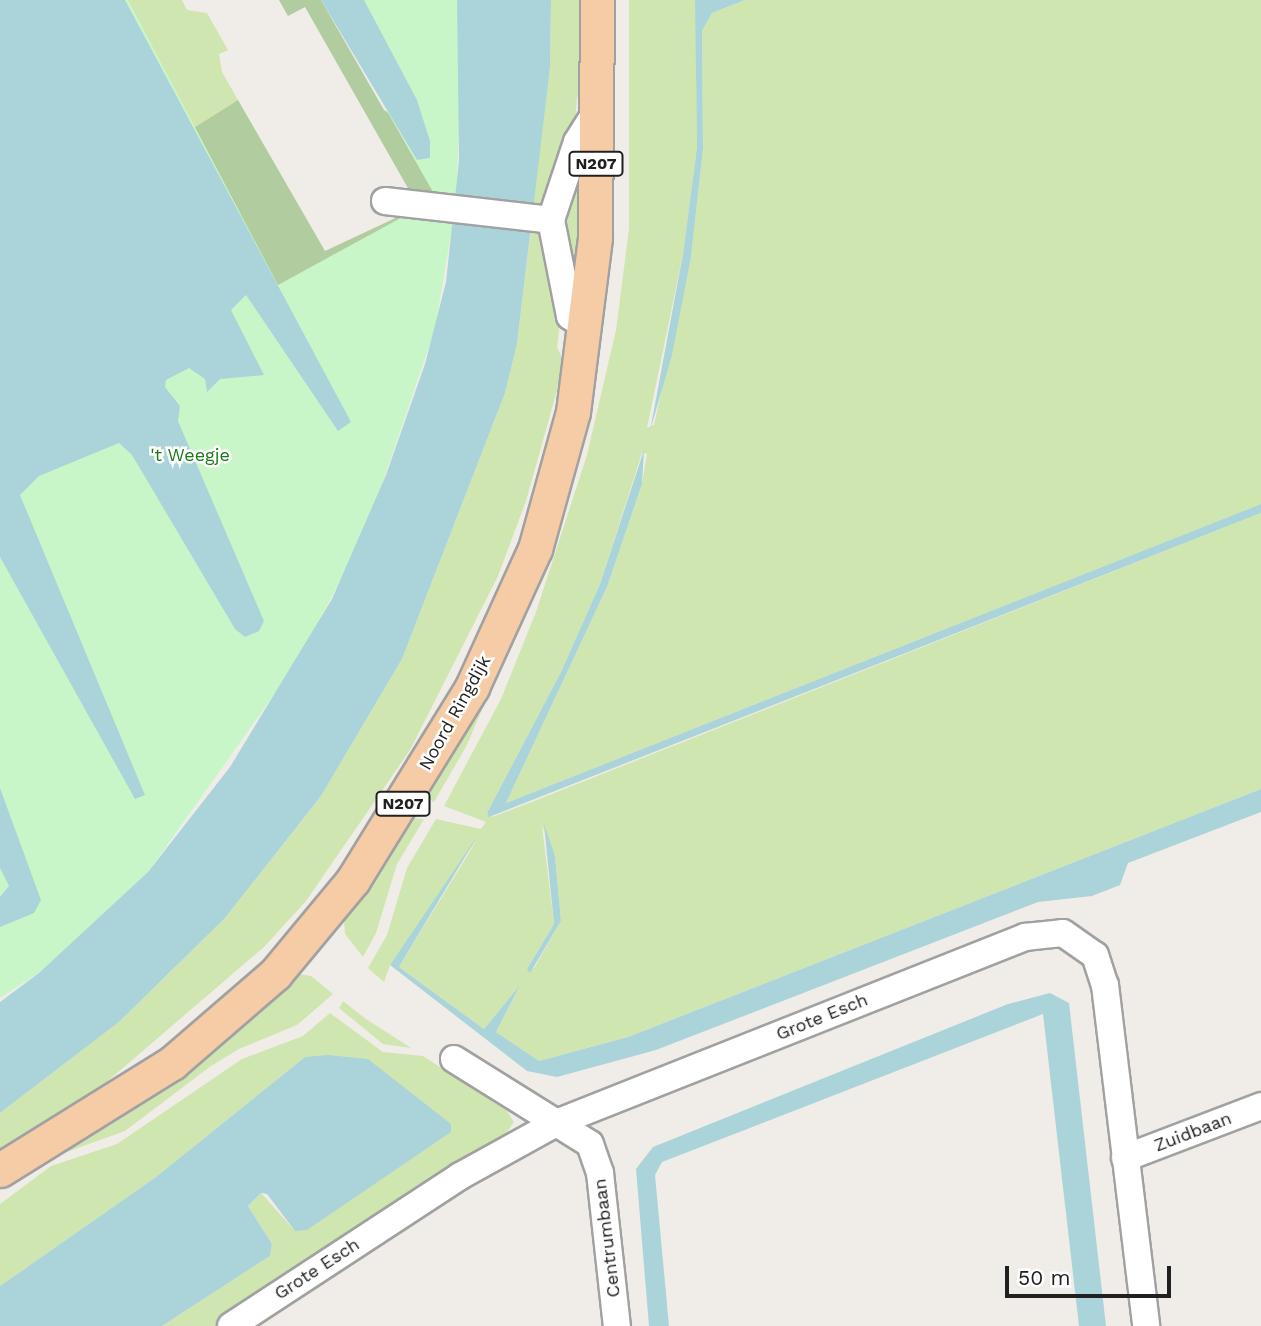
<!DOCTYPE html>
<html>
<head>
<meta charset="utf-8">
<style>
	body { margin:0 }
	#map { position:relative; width:1261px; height:1326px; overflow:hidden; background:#f0ece7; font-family:"Work Sans",sans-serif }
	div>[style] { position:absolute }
	.grass>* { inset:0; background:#d0e6b1 }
	.forest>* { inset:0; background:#b1cc9f }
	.park>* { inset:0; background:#c9f6c8 }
	.water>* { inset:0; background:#abd4da }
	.roads { filter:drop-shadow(2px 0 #a1a1a1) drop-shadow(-2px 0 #a1a1a1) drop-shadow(0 2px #a1a1a1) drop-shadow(0 -2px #a1a1a1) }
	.minor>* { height:26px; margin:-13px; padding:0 13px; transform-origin:13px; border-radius:13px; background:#fff }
	.major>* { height:33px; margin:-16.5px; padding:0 16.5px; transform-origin:16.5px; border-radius:16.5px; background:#f6cca7 }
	span { translate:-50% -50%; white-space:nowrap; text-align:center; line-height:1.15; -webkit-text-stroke:5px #fff; paint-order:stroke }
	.shield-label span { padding:2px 5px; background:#fff; border:2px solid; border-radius:5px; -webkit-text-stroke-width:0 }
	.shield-label { font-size:16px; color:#202020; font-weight:700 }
	.park-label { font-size:18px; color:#157914 }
	.street-label { font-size:18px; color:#202020 }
	.scale { position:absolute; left:1005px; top:1266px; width:166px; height:32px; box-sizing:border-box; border:4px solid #202020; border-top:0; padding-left:9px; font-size:21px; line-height:24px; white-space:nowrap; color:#202020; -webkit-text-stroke:5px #fff; paint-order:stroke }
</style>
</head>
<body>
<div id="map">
	<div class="grass">
		<i style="clip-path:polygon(125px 0,182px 0,187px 10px,207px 13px,228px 50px,219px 54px,222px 72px,238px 100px,192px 129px)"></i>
		<i style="clip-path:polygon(551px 0,585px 0,586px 83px,577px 98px,575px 123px,547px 205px,532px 208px,550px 68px)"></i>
		<i style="clip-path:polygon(evenodd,629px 0,695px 0,696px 17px,697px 147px,683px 254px,647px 428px,654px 425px,691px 257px,703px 149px,702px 31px,712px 13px,745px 0,1261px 0,1261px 504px,506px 803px,607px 587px,642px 484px,647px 454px,642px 453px,600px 584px,561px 672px,487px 813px,492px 817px,529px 803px,1261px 513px,1261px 789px,628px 1037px,539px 1061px,496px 1032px,520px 985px,484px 1029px,399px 967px,478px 838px,390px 965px,384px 982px,368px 968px,387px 935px,407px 868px,436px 819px,481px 829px,486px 822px,444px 806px,501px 699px,536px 612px,587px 455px,616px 330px,629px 229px,629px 0,542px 826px,555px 856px,561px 921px,534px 968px,527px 969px,554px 924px,542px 826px)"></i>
		<i style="clip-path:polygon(584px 146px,575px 296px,561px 220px)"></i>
		<i style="clip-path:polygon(531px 228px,547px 239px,561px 312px,557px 347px,563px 360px,556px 394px,526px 501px,498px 576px,410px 750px,306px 901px,264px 947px,103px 1085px,0 1154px,0 1113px,119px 1022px,225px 918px,321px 796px,402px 659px,505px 393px,517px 344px)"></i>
		<i style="clip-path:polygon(531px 594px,467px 745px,434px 802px,419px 794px)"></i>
		<i style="clip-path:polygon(404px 817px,424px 819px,397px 864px,376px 933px,363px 957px,345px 934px,344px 920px)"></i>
		<i style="clip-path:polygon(293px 973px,311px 976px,333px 994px,297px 1025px,239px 1049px,211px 1066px,125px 1131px,28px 1166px)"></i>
		<i style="clip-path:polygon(343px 1001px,366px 1019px,411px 1048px,383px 1044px,339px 1008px)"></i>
		<i style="clip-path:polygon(330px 1013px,383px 1052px,423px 1056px,507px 1111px,514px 1122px,505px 1135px,218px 1326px,162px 1326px,270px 1256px,272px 1244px,248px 1206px,261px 1193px,295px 1231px,305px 1057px,156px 1177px,0 1286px,0 1204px,51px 1166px,117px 1144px,242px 1059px,303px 1036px)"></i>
	</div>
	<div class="forest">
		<i style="clip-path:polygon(279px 0,321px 0,384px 110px,443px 146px,434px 197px,413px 197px,305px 7px,288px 16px)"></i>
		<i style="clip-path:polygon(238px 100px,325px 251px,404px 214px,420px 216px,351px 422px,192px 129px)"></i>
	</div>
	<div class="park">
		<i style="clip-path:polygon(0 0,128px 0,278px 285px,408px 214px,453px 222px,435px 329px,365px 534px,297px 662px,136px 889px,54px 963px,0 998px)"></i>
		<i style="clip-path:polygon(324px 0,458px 0,462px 60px,456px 197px,433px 192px)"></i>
	</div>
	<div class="water">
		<i style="clip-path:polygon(0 0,125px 0,351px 422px,338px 431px,246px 295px,231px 310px,264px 375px,220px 379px,207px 392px,205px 379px,189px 368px,166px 380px,165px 387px,180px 406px,178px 421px,264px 621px,259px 631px,245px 637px,235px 629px,132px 455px,119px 443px,39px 476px,20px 495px,145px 795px,135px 799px,0 557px)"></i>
		<i style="clip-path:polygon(321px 0,364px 0,417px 100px,430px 141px,430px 158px,417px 160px)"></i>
		<i style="clip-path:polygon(457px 0,551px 0,550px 68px,517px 344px,505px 393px,402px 659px,321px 796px,225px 918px,119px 1022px,0 1113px,0 1002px,39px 973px,148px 872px,230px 767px,332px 599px,386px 475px,425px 364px,446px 282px,459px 160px)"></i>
		<i style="clip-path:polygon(695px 0,745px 0,712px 13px,702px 31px,703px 149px,691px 257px,672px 355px,650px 431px,683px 254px,697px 147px)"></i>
		<i style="clip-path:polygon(644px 450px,642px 484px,607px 587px,506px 803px,1261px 504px,1261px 513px,489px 817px,487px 813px,561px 672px,600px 584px)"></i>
		<i style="clip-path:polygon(0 788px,41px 900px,34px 913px,0 927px,0 897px,9px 886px,0 868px)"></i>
		<i style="clip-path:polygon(1261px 789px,1261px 812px,1128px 863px,1120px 885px,1092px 896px,1038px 902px,656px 1050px,557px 1077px,527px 1071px,390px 965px,478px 835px,399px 967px,484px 1029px,520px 985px,496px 1032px,539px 1061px,628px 1037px)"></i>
		<i style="clip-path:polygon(544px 824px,555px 856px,561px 921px,530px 973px,527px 969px,554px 924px)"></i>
		<i style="clip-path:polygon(1050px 993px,1069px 1003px,1106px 1326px,1079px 1326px,1043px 1014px,662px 1162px,655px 1175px,669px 1326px,649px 1326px,636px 1169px,653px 1147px,1008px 1004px)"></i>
		<i style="clip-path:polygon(328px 1055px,368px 1059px,451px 1124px,451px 1132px,307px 1230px,295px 1231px,267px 1194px,261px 1193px,248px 1206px,272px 1244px,270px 1256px,162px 1326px,0 1326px,0 1286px,156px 1177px,305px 1057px)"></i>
	</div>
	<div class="roads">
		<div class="minor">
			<i style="left:385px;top:201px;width:167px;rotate:6.5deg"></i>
			<i style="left:551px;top:220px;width:82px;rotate:-71.6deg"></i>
			<i style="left:577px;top:142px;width:38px;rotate:-58deg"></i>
			<i style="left:551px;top:220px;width:98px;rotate:78.8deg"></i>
			<i style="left:570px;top:316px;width:19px;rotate:35deg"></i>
			<i style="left:454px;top:1059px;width:160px;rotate:32deg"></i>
			<i style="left:590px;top:1144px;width:31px;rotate:71deg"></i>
			<i style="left:600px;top:1173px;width:154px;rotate:83.7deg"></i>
			<i style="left:1125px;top:1158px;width:146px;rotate:-20.9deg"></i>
			<i style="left:231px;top:1326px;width:274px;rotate:-33.2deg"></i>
			<i style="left:460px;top:1176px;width:110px;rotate:-28.9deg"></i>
			<i style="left:556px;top:1123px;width:505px;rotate:-21.63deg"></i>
			<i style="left:1025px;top:937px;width:38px;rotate:-6deg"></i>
			<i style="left:1063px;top:933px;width:39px;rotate:35deg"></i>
			<i style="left:1095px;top:955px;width:32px;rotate:72deg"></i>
			<i style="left:1105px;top:985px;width:343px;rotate:83.1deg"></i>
		</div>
		<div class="major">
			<i style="left:0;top:1170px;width:203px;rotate:-31.9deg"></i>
			<i style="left:172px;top:1063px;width:136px;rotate:-40.8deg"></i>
			<i style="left:275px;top:974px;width:122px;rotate:-50.3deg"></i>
			<i style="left:353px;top:880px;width:227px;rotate:-58.3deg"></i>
			<i style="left:472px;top:687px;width:152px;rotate:-65.5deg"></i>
			<i style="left:535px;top:549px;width:142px;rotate:-74.5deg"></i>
			<i style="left:573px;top:412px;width:176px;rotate:-82.8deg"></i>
			<i style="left:595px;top:237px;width:237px;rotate:-89.5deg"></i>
		</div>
	</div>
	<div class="shield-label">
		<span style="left:596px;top:164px">N207</span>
		<span style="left:403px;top:804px">N207</span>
	</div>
	<div class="park-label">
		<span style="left:190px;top:455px">'t Weegje</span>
	</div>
	<div class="street-label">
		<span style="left:455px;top:713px;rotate:-61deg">Noord Ringdijk</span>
		<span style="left:822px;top:1017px;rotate:-22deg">Grote Esch</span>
		<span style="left:1193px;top:1132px;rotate:-21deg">Zuidbaan</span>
		<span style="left:607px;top:1238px;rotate:-97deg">Centrumbaan</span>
		<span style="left:317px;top:1269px;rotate:-33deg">Grote Esch</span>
	</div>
	<div class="scale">50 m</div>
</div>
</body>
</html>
